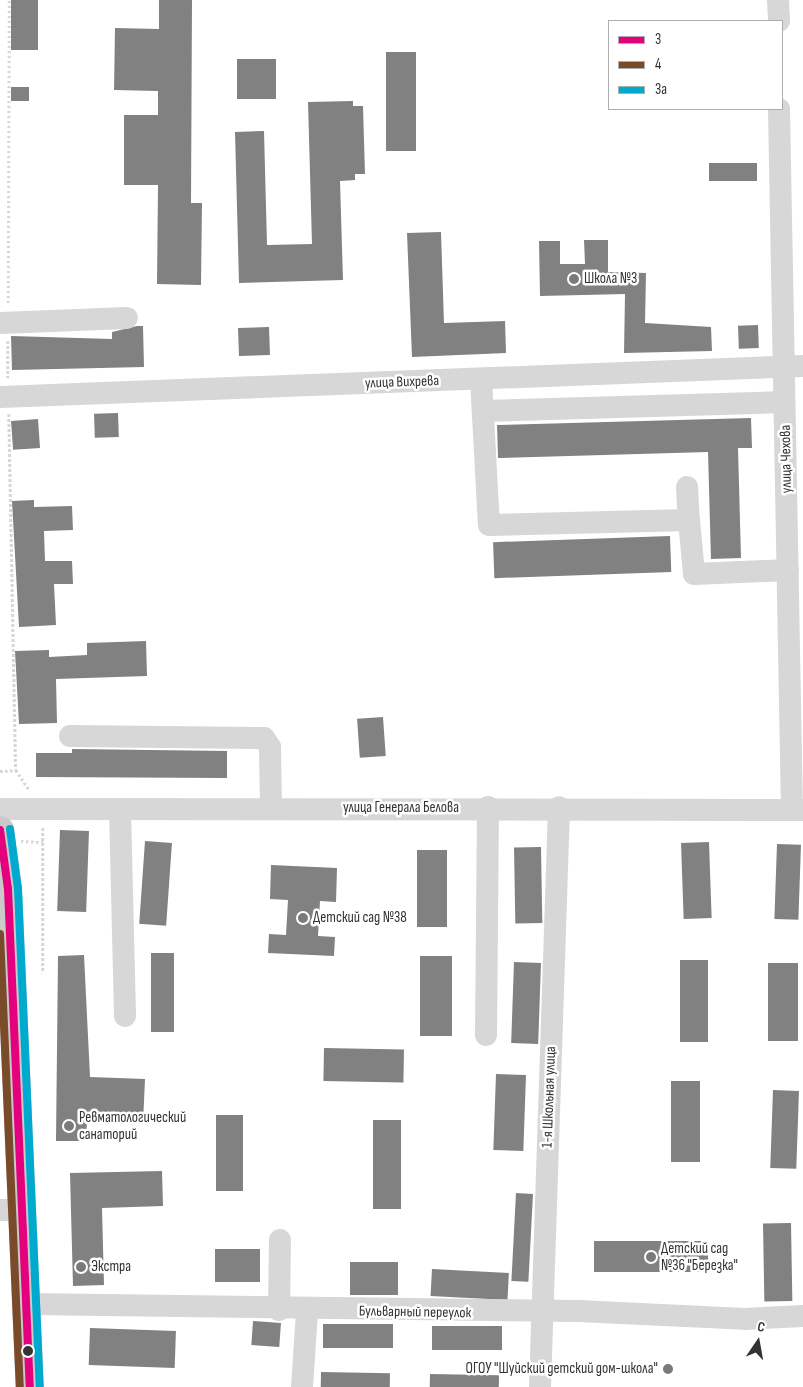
<!DOCTYPE html>
<html>
<head>
<meta charset="utf-8">
<style>
	body { margin:0 }
	#map { position:relative; width:803px; height:1387px; overflow:hidden; background:#fff; font-family:"Sofia Sans Condensed",sans-serif }
	div>[style] { position:absolute }
	.building>* { inset:0; background:#818181; transform-origin:0 0 }
	.path>* { height:2.5px; margin-top:-1.25px; transform-origin:0; background:repeating-linear-gradient(90deg,#d6d6d6 0 2.5px,transparent 0 5px) }
	.minor>* { height:22px; margin:-11px; padding:0 11px; transform-origin:11px; border-radius:11px; background:#d7d7d7 }
	.major>* { height:28px; margin:-14px; padding:0 14px; transform-origin:14px; border-radius:14px; background:#cacaca }
	.bus-1>* { height:8px; margin:-4px; padding:0 4px; transform-origin:4px; border-radius:4px; background:#e5007d }
	.bus-2>* { height:8px; margin:-4px; padding:0 4px; transform-origin:4px; border-radius:4px; background:#7a4b2a }
	.bus-3>* { height:8px; margin:-4px; padding:0 4px; transform-origin:4px; border-radius:4px; background:#00a9ce }
	.dots>* { width:14px; height:14px; translate:-50% -50%; box-sizing:border-box; border:2px solid #fff; border-radius:50% }
	span { translate:-50% -50%; white-space:nowrap; text-align:center; line-height:1.15; -webkit-text-stroke:5px #fff; paint-order:stroke }
	.poi-label { font-size:15px; color:#333 }
	.left { translate:0 -50%; text-align:left }
	.right { translate:-100% -50%; text-align:right }
	.street-label { font-size:15px; color:#333 }
	.legend { position:absolute; left:608px; top:20px; width:175px; height:90px; box-sizing:border-box; background:#fff; border:1px solid #adadad; margin:0; padding:6px 9px; list-style:none; font-size:15px; color:#333 }
	.legend li { display:flex; align-items:center; gap:10px; height:25px }
	.legend b { width:25px; border:1px solid #adadad }
	.north { position:absolute; left:733px; top:1317px; width:50px; height:50px; -webkit-text-stroke:4px #fff; paint-order:stroke; rotate:12deg; font-size:14px; font-weight:700; line-height:20px; text-align:center; color:#333 }
	.north::after { content:''; display:block; margin:auto; width:18px; height:22px; background:#333; clip-path:polygon(50% 0,100% 100%,50% 72%,0 100%) }
</style>
</head>
<body>
<div id="map">
	<div class="building">
		<i style="left:11px;top:0;width:27px;height:50px"></i>
		<i style="clip-path:polygon(159px 0,192px 0,191px 203px,202px 203px,201px 285px,157px 284px,158px 185px,124px 185px,124px 115px,158px 115px,158px 91px,114px 90px,115px 28px,159px 29px)"></i>
		<i style="left:386px;top:52px;width:30px;height:99px"></i>
		<i style="left:237px;top:59px;width:39px;height:40px"></i>
		<i style="left:11px;top:87px;width:18px;height:14px"></i>
		<i style="clip-path:polygon(353px 101px,353px 106px,363px 106px,365px 174px,355px 174px,355px 180px,340px 181px,343px 280px,239px 283px,235px 132px,264px 131px,267px 245px,312px 244px,308px 102px)"></i>
		<i style="left:757px;top:163px;width:18px;height:48px;rotate:90deg"></i>
		<i style="clip-path:polygon(441px 232px,444px 323px,505px 321px,506px 353px,412px 357px,407px 233px)"></i>
		<i style="clip-path:polygon(584px 240px,608px 240px,608px 272px,646px 273px,645px 323px,711px 327px,712px 351px,624px 353px,625px 294px,540px 296px,539px 241px,560px 241px,560px 264px,585px 264px)"></i>
		<i style="left:758px;top:325px;width:23px;height:20px;rotate:88deg"></i>
		<i style="clip-path:polygon(137px 326px,143px 326px,144px 367px,12px 370px,11px 336px,112px 339px,112px 332px)"></i>
		<i style="left:269px;top:327px;width:28px;height:31px;rotate:88deg"></i>
		<i style="left:118px;top:413px;width:24px;height:24px;rotate:88deg"></i>
		<i style="clip-path:polygon(751px 418px,752px 448px,738px 448px,741px 558px,711px 559px,708px 452px,498px 458px,497px 425px)"></i>
		<i style="left:38px;top:419px;width:29px;height:27px;rotate:86deg"></i>
		<i style="clip-path:polygon(34px 500px,34px 507px,72px 506px,73px 530px,44px 531px,45px 561px,72px 561px,73px 584px,54px 584px,56px 625px,19px 627px,12px 501px)"></i>
		<i style="left:670px;top:536px;width:36px;height:177px;rotate:88deg"></i>
		<i style="clip-path:polygon(146px 641px,147px 676px,56px 679px,57px 723px,19px 724px,15px 651px,49px 650px,49px 657px,87px 655px,87px 643px)"></i>
		<i style="left:383px;top:717px;width:39px;height:26px;rotate:86deg"></i>
		<i style="clip-path:polygon(72px 749px,227px 751px,227px 778px,36px 777px,36px 753px,72px 753px)"></i>
		<i style="left:60px;top:830px;width:29px;height:81px;rotate:2deg"></i>
		<i style="left:145px;top:841px;width:27px;height:83px;rotate:4deg"></i>
		<i style="left:709px;top:842px;width:76px;height:28px;rotate:88deg"></i>
		<i style="left:777px;top:844px;width:24px;height:75px;rotate:2deg"></i>
		<i style="left:541px;top:847px;width:76px;height:27px;rotate:89deg"></i>
		<i style="left:417px;top:850px;width:30px;height:77px"></i>
		<i style="clip-path:polygon(271px 865px,337px 868px,336px 902px,320px 901px,318px 936px,335px 937px,334px 956px,268px 953px,269px 934px,286px 935px,288px 900px,270px 899px)"></i>
		<i style="left:151px;top:953px;width:23px;height:79px"></i>
		<i style="clip-path:polygon(84px 955px,90px 1077px,145px 1079px,143px 1124px,87px 1122px,86px 1141px,56px 1141px,58px 956px)"></i>
		<i style="left:420px;top:956px;width:32px;height:80px"></i>
		<i style="left:680px;top:960px;width:28px;height:82px"></i>
		<i style="left:514px;top:962px;width:27px;height:81px;rotate:2deg"></i>
		<i style="left:768px;top:963px;width:30px;height:78px"></i>
		<i style="left:324px;top:1048px;width:80px;height:33px;rotate:1deg"></i>
		<i style="left:496px;top:1074px;width:30px;height:76px;rotate:2deg"></i>
		<i style="left:671px;top:1081px;width:29px;height:81px"></i>
		<i style="left:773px;top:1090px;width:26px;height:78px;rotate:2deg"></i>
		<i style="left:216px;top:1115px;width:27px;height:76px"></i>
		<i style="left:373px;top:1120px;width:28px;height:89px"></i>
		<i style="clip-path:polygon(162px 1171px,163px 1206px,102px 1208px,104px 1285px,73px 1286px,70px 1173px)"></i>
		<i style="left:516px;top:1193px;width:17px;height:88px;rotate:3deg"></i>
		<i style="left:791px;top:1223px;width:78px;height:28px;rotate:89deg"></i>
		<i style="left:594px;top:1241px;width:114px;height:31px"></i>
		<i style="left:260px;top:1249px;width:33px;height:45px;rotate:90deg"></i>
		<i style="left:350px;top:1262px;width:48px;height:33px"></i>
		<i style="left:432px;top:1269px;width:77px;height:27px;rotate:3deg"></i>
		<i style="left:253px;top:1321px;width:28px;height:24px;rotate:4deg"></i>
		<i style="left:323px;top:1324px;width:70px;height:24px"></i>
		<i style="left:432px;top:1326px;width:70px;height:24px"></i>
		<i style="left:90px;top:1328px;width:86px;height:37px;rotate:2deg"></i>
		<i style="left:321px;top:1372px;width:69px;height:15px;rotate:1deg"></i>
		<i style="left:430px;top:1374px;width:69px;height:13px;rotate:1deg"></i>
	</div>
	<div class="path">
		<i style="left:8px;top:303px;width:303px;rotate:-89.8deg"></i>
		<i style="left:8px;top:341px;width:37px;rotate:90deg"></i>
		<i style="left:9px;top:414px;width:356px;rotate:88.9deg"></i>
		<i style="left:16px;top:770px;width:25px;rotate:56deg"></i>
		<i style="left:0;top:771px;width:16px;rotate:-4deg"></i>
		<i style="left:43px;top:828px;width:145px;rotate:90deg"></i>
		<i style="left:21px;top:841px;width:22px;rotate:3deg"></i>
	</div>
	<div class="minor">
		<i style="left:778px;top:0;width:21px;rotate:87deg"></i>
		<i style="left:779px;top:109px;width:700px;rotate:88.94deg"></i>
		<i style="left:0;top:323px;width:127px;rotate:-2.3deg"></i>
		<i style="left:481px;top:379px;width:146px;rotate:86.9deg"></i>
		<i style="left:489px;top:525px;width:200px;rotate:-1.4deg"></i>
		<i style="left:689px;top:520px;width:54px;rotate:84.7deg"></i>
		<i style="left:694px;top:574px;width:94px;rotate:-2.4deg"></i>
		<i style="left:0;top:397px;width:804px;rotate:-2.21deg"></i>
		<i style="left:483px;top:411px;width:301px;rotate:-1.7deg"></i>
		<i style="left:687px;top:487px;width:33px;rotate:87deg"></i>
		<i style="left:70px;top:736px;width:194px;rotate:0.6deg"></i>
		<i style="left:264px;top:738px;width:11px;rotate:56deg"></i>
		<i style="left:270px;top:747px;width:62px;rotate:89.1deg"></i>
		<i style="left:0;top:809px;width:803px;rotate:0.07deg"></i>
		<i style="left:120px;top:810px;width:206px;rotate:88.6deg"></i>
		<i style="left:486px;top:1035px;width:228px;rotate:-89.5deg"></i>
		<i style="left:0;top:1210px;width:21px"></i>
		<i style="left:27px;top:1304px;width:551px;rotate:0.73deg"></i>
		<i style="left:578px;top:1311px;width:167px;rotate:2.7deg"></i>
		<i style="left:745px;top:1319px;width:58px;rotate:-3deg"></i>
		<i style="left:279px;top:1310px;width:70px;rotate:-89.2deg"></i>
		<i style="left:302px;top:1387px;width:76px;rotate:-86.2deg"></i>
		<i style="left:540px;top:1387px;width:580px;rotate:-88.12deg"></i>
	</div>
	<div class="major">
		<i style="left:0;top:830px;width:60px;rotate:82.3deg"></i>
		<i style="left:8px;top:889px;width:498px;rotate:87.5deg"></i>
	</div>
	<div class="bus-1">
		<i style="left:0;top:830px;width:60px;rotate:82.3deg"></i>
		<i style="left:8px;top:889px;width:498px;rotate:87.5deg"></i>
	</div>
	<div class="bus-2">
		<i style="left:0;top:934px;width:453px;rotate:87.5deg"></i>
	</div>
	<div class="bus-3">
		<i style="left:10px;top:829px;width:61px;rotate:82.4deg"></i>
		<i style="left:18px;top:889px;width:498px;rotate:87.5deg"></i>
	</div>
	<div class="dots">
		<i style="left:574px;top:279px;background:#7a7a7a"></i>
		<i style="left:303px;top:918px;background:#7a7a7a"></i>
		<i style="left:69px;top:1126px;background:#7a7a7a"></i>
		<i style="left:651px;top:1257px;background:#7a7a7a"></i>
		<i style="left:81px;top:1267px;background:#7a7a7a"></i>
		<i style="left:28px;top:1351px;background:#333"></i>
		<i style="left:668px;top:1369px;background:#7a7a7a"></i>
	</div>
	<div class="poi-label">
		<span class="left" style="left:584px;top:279px">Школа №3</span>
		<span class="left" style="left:313px;top:918px">Детский сад №38</span>
		<span class="left" style="left:79px;top:1126px">Ревматологический<br>санаторий</span>
		<span class="left" style="left:661px;top:1257px">Детский сад<br>№36 "Березка"</span>
		<span class="left" style="left:91px;top:1267px">Экстра</span>
		<span class="right" style="left:658px;top:1369px">ОГОУ "Шуйский детский дом-школа"</span>
	</div>
	<div class="street-label">
		<span style="left:402px;top:382px;rotate:-2deg">улица Вихрева</span>
		<span style="left:786px;top:459px;rotate:-91deg">улица Чехова</span>
		<span style="left:401px;top:808px">улица Генерала Белова</span>
		<span style="left:549px;top:1097px;rotate:-88deg">1-я Школьная улица</span>
		<span style="left:415px;top:1312px;rotate:1deg">Бульварный переулок</span>
	</div>
	<ul class="legend">
	<li><b style="height:6px;background:#e5007d"></b>3</li>
	<li><b style="height:6px;background:#7a4b2a"></b>4</li>
	<li><b style="height:6px;background:#00a9ce"></b>3а</li>
	</ul>
	<div class="north">С</div>
</div>
</body>
</html>
